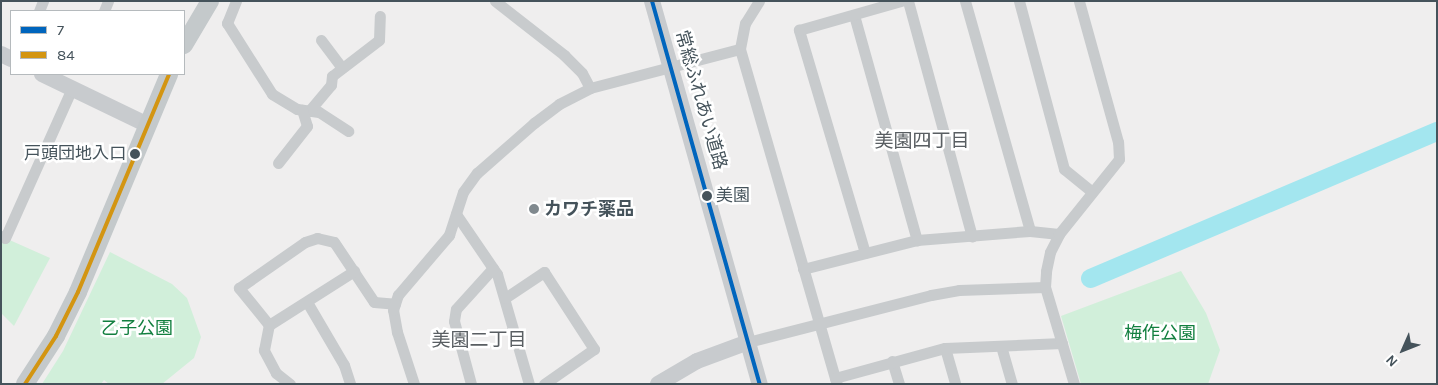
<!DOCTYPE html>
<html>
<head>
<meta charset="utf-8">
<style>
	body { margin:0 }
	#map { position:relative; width:1438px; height:385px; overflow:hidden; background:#efeeee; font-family:Karla,"Noto Sans JP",sans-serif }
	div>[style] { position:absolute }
	.green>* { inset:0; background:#d1efda }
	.river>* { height:19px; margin:-9.5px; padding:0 9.5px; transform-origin:9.5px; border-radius:9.5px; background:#a3e6ef }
	.street>* { height:11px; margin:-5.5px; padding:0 5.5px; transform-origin:5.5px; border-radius:5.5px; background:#c8cbcd }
	.secondary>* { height:16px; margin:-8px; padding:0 8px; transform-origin:8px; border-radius:8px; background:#c8cbce }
	.primary>* { height:18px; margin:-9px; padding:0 9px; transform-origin:9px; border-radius:9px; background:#c4c9cb }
	.bus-1>* { height:4px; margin:-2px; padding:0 2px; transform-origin:2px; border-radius:2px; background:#0065bd }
	.bus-2>* { height:4px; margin:-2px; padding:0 2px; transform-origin:2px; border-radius:2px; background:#d39512 }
	.dots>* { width:14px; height:14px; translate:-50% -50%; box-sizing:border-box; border:2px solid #fff; border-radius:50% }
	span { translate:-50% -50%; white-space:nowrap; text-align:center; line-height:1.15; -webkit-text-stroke:5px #fff; paint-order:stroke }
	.bus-label { font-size:17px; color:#45535b }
	.right { translate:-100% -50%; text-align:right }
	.left { translate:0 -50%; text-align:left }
	.street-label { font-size:18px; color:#45535b }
	.poi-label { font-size:18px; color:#45535b; font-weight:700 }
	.park-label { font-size:18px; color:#127f3f }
	.neighbourhood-label { font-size:19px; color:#595e62 }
	.frame { position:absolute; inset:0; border:2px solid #45535b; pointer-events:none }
	.legend { position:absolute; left:10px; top:10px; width:175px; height:65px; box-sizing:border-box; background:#fff; border:1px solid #b5babd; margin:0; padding:6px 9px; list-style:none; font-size:15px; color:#45535b }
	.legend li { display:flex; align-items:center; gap:10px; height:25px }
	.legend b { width:25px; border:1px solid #b5babd }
	.north { position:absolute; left:1378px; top:325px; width:50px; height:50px; -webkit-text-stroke:4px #fff; paint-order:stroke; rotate:226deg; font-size:14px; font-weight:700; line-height:20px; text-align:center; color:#45535b }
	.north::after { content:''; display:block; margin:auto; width:18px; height:22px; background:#45535b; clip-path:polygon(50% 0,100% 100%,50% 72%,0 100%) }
</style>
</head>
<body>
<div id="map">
	<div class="green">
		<i style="clip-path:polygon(5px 238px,50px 258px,14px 326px,1px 313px,1px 245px)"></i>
		<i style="clip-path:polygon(110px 252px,172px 284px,187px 298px,201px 337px,194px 358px,162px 384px,109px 384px,104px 380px,101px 384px,42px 384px,63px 351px)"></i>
		<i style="clip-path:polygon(1181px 271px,1206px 313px,1220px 350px,1208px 384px,1081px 384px,1061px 316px)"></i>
	</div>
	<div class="river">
		<i style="left:1090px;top:278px;width:377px;rotate:-23deg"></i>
	</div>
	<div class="street">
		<i style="left:236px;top:1px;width:24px;rotate:112deg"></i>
		<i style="left:227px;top:23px;width:84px;rotate:57.6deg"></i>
		<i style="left:272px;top:94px;width:29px;rotate:31deg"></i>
		<i style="left:297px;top:109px;width:22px;rotate:8deg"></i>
		<i style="left:319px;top:112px;width:35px;rotate:33deg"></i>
		<i style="left:495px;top:1px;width:88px;rotate:38deg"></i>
		<i style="left:564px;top:55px;width:25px;rotate:45deg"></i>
		<i style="left:582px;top:73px;width:17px;rotate:62deg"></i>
		<i style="left:759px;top:1px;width:26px;rotate:122deg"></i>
		<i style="left:745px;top:23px;width:26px;rotate:101deg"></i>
		<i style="left:740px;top:49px;width:349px;rotate:73.9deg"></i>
		<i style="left:908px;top:1px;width:244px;rotate:74.8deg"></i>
		<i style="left:965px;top:1px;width:239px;rotate:74.2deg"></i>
		<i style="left:1019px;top:1px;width:174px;rotate:75deg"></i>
		<i style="left:1064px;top:169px;width:36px;rotate:39deg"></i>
		<i style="left:39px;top:11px;width:11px;rotate:-68deg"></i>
		<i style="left:104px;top:11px;width:11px;rotate:-68deg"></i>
		<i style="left:854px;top:15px;width:234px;rotate:74.4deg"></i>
		<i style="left:321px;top:40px;width:35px;rotate:53deg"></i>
		<i style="left:309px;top:111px;width:34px;rotate:-50deg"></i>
		<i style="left:331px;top:85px;width:9px;rotate:-84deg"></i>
		<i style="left:332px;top:76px;width:59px;rotate:-37.5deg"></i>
		<i style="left:379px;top:40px;width:24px;rotate:-88deg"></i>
		<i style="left:278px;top:163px;width:47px;rotate:-51.9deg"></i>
		<i style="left:307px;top:126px;width:17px;rotate:-107deg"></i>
		<i style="left:456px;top:214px;width:73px;rotate:55.7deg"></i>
		<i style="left:497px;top:274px;width:115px;rotate:73.8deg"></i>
		<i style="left:1px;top:236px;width:4px;rotate:27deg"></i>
		<i style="left:5px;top:238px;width:164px;rotate:-65.9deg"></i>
		<i style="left:865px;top:253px;width:233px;rotate:-106.5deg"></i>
		<i style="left:799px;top:30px;width:106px;rotate:-15.9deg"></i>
		<i style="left:803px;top:269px;width:118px;rotate:-14.3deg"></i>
		<i style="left:917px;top:240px;width:113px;rotate:-4.6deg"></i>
		<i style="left:1030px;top:231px;width:29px;rotate:6deg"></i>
		<i style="left:505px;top:298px;width:47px;rotate:-33.7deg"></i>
		<i style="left:544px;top:272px;width:92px;rotate:57deg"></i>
		<i style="left:594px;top:349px;width:61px;rotate:145deg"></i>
		<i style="left:307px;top:302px;width:73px;rotate:59.6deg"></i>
		<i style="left:344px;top:365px;width:20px;rotate:72deg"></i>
		<i style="left:269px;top:325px;width:48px;rotate:-129deg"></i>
		<i style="left:239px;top:288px;width:80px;rotate:-34.9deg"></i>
		<i style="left:305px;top:242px;width:13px;rotate:-18deg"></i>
		<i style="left:317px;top:238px;width:17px;rotate:13deg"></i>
		<i style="left:334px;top:242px;width:72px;rotate:56.3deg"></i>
		<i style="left:374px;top:302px;width:21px;rotate:5deg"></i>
		<i style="left:748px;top:342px;width:189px;rotate:-14.4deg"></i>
		<i style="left:931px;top:295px;width:28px;rotate:-10deg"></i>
		<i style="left:959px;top:290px;width:86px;rotate:-2deg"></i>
		<i style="left:1001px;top:346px;width:40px;rotate:74deg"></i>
		<i style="left:945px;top:348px;width:37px;rotate:74deg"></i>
		<i style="left:892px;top:361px;width:24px;rotate:73deg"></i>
		<i style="left:835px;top:378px;width:114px;rotate:-15.3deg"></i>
		<i style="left:945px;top:348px;width:117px;rotate:-2.4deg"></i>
		<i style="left:290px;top:384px;width:18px;rotate:-142deg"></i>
		<i style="left:276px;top:373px;width:26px;rotate:-118deg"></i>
		<i style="left:264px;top:350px;width:25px;rotate:-79deg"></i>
		<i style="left:269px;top:325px;width:101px;rotate:-32.4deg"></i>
		<i style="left:414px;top:384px;width:55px;rotate:-108.1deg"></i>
		<i style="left:397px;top:332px;width:22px;rotate:-100deg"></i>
		<i style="left:393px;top:310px;width:16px;rotate:-72deg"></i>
		<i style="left:398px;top:295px;width:79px;rotate:-49.6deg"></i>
		<i style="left:449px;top:235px;width:45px;rotate:-72deg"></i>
		<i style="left:463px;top:192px;width:24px;rotate:-54deg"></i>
		<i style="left:477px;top:173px;width:76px;rotate:-41.3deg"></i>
		<i style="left:534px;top:123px;width:31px;rotate:-37deg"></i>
		<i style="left:559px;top:104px;width:35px;rotate:-27deg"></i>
		<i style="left:590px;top:88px;width:155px;rotate:-14.6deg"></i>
		<i style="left:471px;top:384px;width:65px;rotate:-105.1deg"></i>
		<i style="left:454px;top:321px;width:12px;rotate:-81deg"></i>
		<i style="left:456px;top:309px;width:55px;rotate:-47.9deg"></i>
		<i style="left:1074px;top:384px;width:101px;rotate:-106.6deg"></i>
		<i style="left:1045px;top:287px;width:16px;rotate:-86deg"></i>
		<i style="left:1046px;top:271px;width:19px;rotate:-78deg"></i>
		<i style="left:1050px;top:252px;width:20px;rotate:-63deg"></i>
		<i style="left:1059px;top:234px;width:96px;rotate:-51.3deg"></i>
		<i style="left:1119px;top:159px;width:17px;rotate:-93deg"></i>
		<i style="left:1118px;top:142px;width:146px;rotate:-105.5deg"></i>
	</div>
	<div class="secondary">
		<i style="left:652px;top:1px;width:398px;rotate:74.3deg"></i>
		<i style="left:1px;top:54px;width:11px;rotate:27deg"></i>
		<i style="left:42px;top:74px;width:118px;rotate:25.7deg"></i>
		<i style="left:658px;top:384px;width:45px;rotate:-30.5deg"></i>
		<i style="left:697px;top:361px;width:54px;rotate:-20.4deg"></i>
	</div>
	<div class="primary">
		<i style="left:184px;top:45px;width:51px;rotate:-59.4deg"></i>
		<i style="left:25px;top:384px;width:57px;rotate:-57.1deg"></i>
		<i style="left:56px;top:336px;width:49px;rotate:-63.4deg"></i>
		<i style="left:78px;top:292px;width:236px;rotate:-67.3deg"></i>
	</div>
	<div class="bus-1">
		<i style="left:652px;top:1px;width:398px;rotate:74.3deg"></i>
	</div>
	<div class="bus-2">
		<i style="left:25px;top:384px;width:57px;rotate:-57.1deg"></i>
		<i style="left:56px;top:336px;width:49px;rotate:-63.4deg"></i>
		<i style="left:78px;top:292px;width:236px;rotate:-67.3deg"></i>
	</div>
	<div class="dots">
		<i style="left:135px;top:154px;background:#45535b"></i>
		<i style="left:707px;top:196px;background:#45535b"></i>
		<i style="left:534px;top:209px;background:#80898e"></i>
	</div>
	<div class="bus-label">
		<span class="right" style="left:126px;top:154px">戸頭団地入口</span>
		<span class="left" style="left:716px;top:196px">美園</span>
	</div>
	<div class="street-label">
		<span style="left:701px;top:100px;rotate:74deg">常総ふれあい道路</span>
	</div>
	<div class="poi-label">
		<span class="left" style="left:544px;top:209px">カワチ薬品</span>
	</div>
	<div class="park-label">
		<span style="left:137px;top:328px">乙子公園</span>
		<span style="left:1160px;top:333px">梅作公園</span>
	</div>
	<div class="neighbourhood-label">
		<span style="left:922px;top:142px">美園四丁目</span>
		<span style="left:479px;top:341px">美園二丁目</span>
	</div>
	<div class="frame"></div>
	<ul class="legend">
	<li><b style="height:6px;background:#0065bd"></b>7</li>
	<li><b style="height:6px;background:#d39512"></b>84</li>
	</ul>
	<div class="north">N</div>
</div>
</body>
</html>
